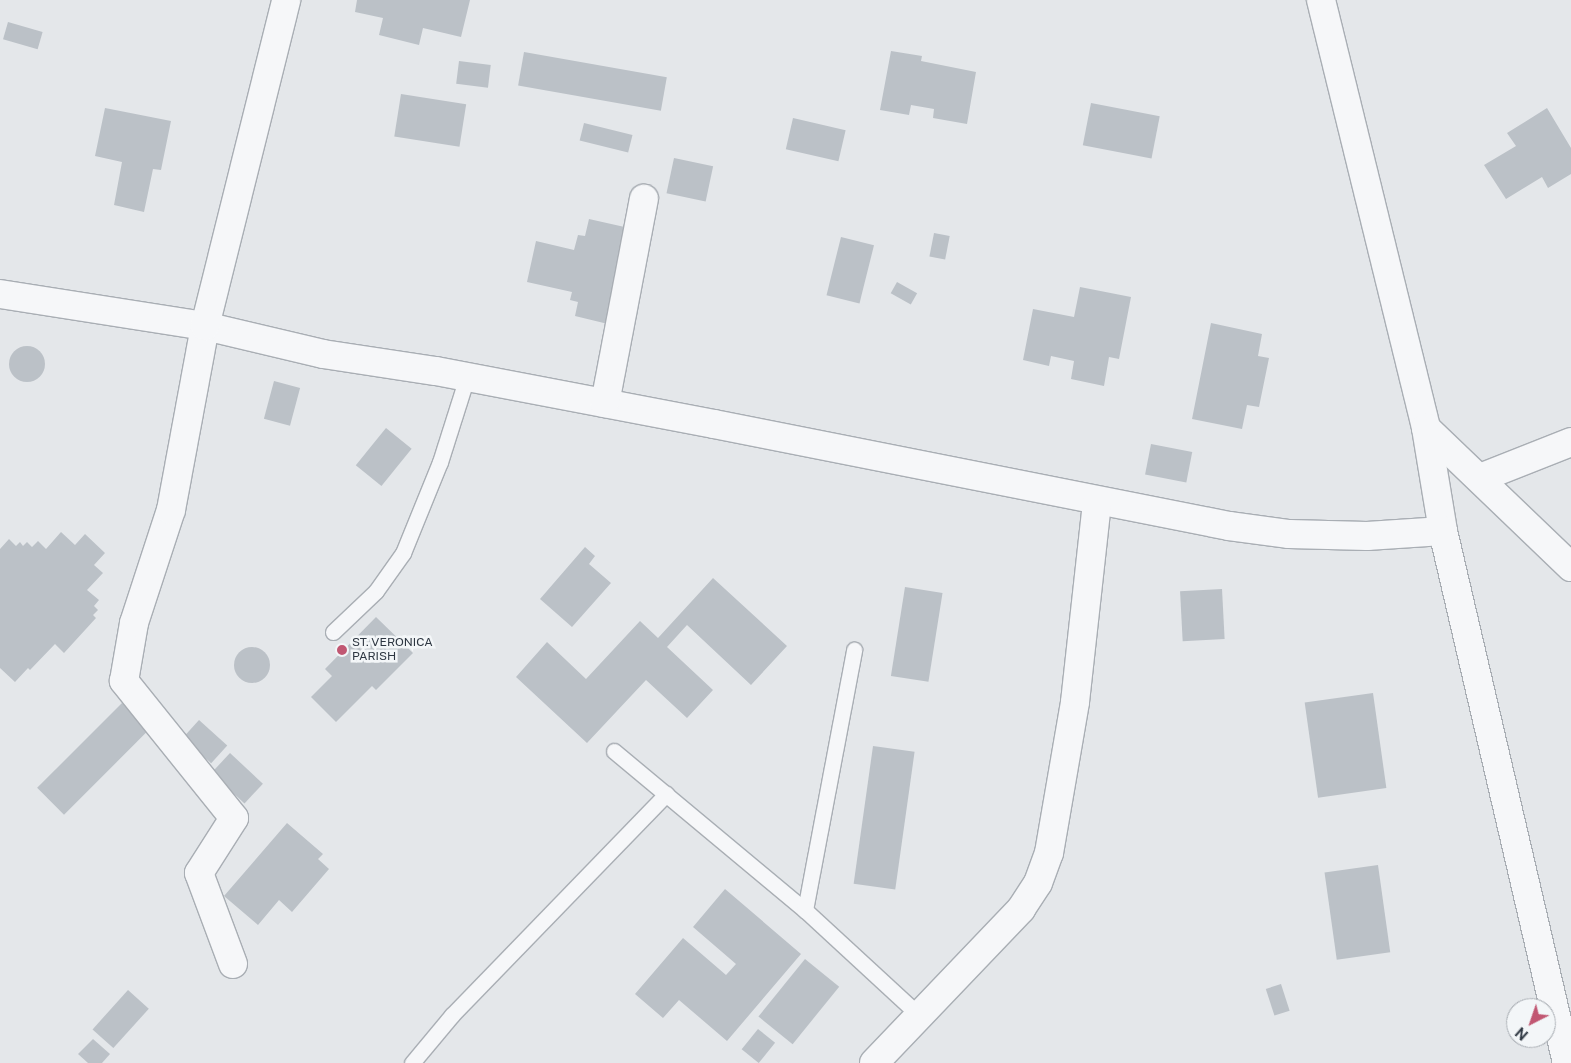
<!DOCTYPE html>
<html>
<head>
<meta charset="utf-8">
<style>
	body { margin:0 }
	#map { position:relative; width:1571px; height:1063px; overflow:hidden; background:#e4e7ea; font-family:"Public Sans",sans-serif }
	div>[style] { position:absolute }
	.building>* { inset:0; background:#bbc1c7; transform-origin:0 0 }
	.round { border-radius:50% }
	.roads { filter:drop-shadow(1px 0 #a9aeb4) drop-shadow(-1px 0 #a9aeb4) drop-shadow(0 1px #a9aeb4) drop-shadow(0 -1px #a9aeb4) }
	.service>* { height:15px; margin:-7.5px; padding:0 7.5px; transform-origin:7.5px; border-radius:7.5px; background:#f6f7f9 }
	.minor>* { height:28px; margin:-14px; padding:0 14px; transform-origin:14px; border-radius:14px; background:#f6f7f9 }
	.dots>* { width:14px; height:14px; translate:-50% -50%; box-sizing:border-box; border:2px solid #f3f6f8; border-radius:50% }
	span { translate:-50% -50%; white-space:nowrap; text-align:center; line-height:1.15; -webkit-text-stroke:5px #f3f6f8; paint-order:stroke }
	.poi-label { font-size:12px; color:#2d3641 }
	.left { translate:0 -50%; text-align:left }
	.north { position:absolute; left:1506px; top:998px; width:50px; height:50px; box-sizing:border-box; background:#f3f6f8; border:1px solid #a4a9af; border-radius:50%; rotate:221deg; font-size:14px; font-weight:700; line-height:20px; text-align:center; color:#2d3641 }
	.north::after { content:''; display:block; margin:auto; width:18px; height:22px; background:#c15772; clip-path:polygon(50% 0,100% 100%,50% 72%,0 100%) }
</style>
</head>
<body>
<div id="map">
	<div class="building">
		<i style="clip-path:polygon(357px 0,470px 0,461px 37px,423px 28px,419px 45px,379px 35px,383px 18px,355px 12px)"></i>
		<i style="left:8px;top:22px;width:36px;height:18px;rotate:16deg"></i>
		<i style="clip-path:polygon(891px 51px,922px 56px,921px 61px,976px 72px,967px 124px,933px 118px,934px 109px,911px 105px,909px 115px,880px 110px)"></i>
		<i style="left:524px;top:52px;width:145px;height:34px;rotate:10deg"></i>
		<i style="left:459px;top:61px;width:32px;height:23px;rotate:7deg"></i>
		<i style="left:401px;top:94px;width:66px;height:43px;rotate:9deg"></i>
		<i style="left:1091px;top:103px;width:70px;height:43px;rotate:11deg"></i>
		<i style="clip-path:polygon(105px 108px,171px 121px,161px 170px,153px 169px,144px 212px,114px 205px,122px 162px,95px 156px)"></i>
		<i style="clip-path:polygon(1547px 108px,1571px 148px,1571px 174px,1548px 188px,1542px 177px,1506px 199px,1484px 165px,1516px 146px,1507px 133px)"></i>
		<i style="left:793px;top:118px;width:54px;height:32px;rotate:13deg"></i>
		<i style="left:584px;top:123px;width:50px;height:18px;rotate:14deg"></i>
		<i style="left:674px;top:158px;width:40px;height:36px;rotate:12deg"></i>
		<i style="clip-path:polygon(589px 219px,629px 228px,608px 324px,575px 316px,578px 302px,570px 300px,572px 292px,527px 282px,536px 241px,574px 250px,578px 235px,585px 236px)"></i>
		<i style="left:934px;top:233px;width:16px;height:24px;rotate:11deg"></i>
		<i style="left:841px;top:237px;width:34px;height:60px;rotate:14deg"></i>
		<i style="left:897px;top:282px;width:23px;height:13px;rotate:29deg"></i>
		<i style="clip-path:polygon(1080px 287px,1131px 297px,1119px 359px,1109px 357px,1104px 386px,1071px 379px,1074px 361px,1051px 356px,1049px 366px,1023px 360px,1033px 309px,1074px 317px)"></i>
		<i style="clip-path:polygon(1211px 323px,1262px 334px,1258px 356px,1269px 358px,1259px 407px,1247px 405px,1242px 429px,1192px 419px)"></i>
		<i class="round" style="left:9px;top:346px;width:36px;height:36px"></i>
		<i style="left:274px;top:381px;width:27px;height:39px;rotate:15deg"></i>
		<i style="left:386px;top:428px;width:33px;height:48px;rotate:39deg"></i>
		<i style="left:1151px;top:444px;width:42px;height:31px;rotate:11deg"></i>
		<i style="clip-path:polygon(61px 532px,75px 545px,85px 534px,105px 553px,94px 565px,103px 573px,87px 590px,99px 600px,94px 606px,98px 610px,93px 615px,96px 618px,64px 653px,55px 644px,30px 670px,28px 668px,15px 682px,0 668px,0 549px,9px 539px,16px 546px,20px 542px,23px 546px,27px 542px,32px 547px,38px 541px,46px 549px)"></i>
		<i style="clip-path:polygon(585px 547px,595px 556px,589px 564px,611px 583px,572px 627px,540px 599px)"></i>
		<i style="clip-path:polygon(713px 578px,787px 646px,751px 685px,687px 625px,667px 647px,713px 690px,687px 718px,646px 680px,587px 743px,516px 677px,547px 642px,586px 679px,640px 621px,658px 638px)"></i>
		<i style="left:905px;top:587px;width:38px;height:90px;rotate:9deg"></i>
		<i style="left:1222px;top:589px;width:50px;height:42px;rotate:87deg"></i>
		<i style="clip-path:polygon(376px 617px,413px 653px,376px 690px,372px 686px,336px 722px,311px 697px,332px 676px,325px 669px)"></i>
		<i class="round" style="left:234px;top:647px;width:36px;height:36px"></i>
		<i style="left:1373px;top:693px;width:96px;height:69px;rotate:82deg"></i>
		<i style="left:122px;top:703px;width:38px;height:120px;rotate:45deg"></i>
		<i style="left:199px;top:720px;width:38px;height:24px;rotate:42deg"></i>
		<i style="left:873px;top:746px;width:42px;height:139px;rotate:8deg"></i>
		<i style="left:230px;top:753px;width:45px;height:27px;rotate:43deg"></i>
		<i style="clip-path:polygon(287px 823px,323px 854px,318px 859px,329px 869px,292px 912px,279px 900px,258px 925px,224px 896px)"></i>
		<i style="left:1378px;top:865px;width:88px;height:54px;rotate:82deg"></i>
		<i style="clip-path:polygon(725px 889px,801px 954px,727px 1041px,679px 1000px,663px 1018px,635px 994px,683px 938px,726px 975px,736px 964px,693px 927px)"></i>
		<i style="left:805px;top:959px;width:44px;height:74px;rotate:39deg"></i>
		<i style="left:1281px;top:984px;width:28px;height:16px;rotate:72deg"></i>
		<i style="left:128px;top:990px;width:28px;height:53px;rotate:42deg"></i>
		<i style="left:758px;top:1029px;width:22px;height:26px;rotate:39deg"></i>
		<i style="clip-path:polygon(93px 1039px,110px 1054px,102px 1063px,88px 1063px,78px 1054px)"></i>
	</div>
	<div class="roads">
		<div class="service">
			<i style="left:333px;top:632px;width:59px;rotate:-43.6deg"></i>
			<i style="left:376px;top:591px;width:47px;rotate:-54.6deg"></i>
			<i style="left:403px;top:553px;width:98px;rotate:-67.9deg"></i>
			<i style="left:440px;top:462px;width:89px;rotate:-72.4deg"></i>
			<i style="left:614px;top:751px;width:249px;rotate:39.8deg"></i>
			<i style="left:805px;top:910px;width:156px;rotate:42.7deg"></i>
			<i style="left:805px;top:910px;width:265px;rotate:-79.3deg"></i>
			<i style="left:412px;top:1063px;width:62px;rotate:-50.2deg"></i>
			<i style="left:452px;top:1015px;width:308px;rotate:-45.9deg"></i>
		</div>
		<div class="minor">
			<i style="left:1321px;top:0;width:441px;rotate:76.2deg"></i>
			<i style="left:1426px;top:428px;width:104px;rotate:80.6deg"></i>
			<i style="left:1443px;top:531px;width:546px;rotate:76.88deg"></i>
			<i style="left:0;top:294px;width:207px;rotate:8.9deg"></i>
			<i style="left:205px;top:326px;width:121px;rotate:13.3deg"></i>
			<i style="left:323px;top:354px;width:114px;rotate:8.6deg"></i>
			<i style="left:436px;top:371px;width:283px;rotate:10.8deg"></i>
			<i style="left:714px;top:424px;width:525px;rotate:11.2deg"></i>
			<i style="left:1229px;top:526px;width:61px;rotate:7.6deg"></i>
			<i style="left:1289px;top:534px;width:78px;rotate:1.5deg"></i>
			<i style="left:1367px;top:536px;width:76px;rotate:-3.8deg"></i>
			<i style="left:605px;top:403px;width:208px;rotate:-79.2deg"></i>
			<i style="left:1426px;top:428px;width:201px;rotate:43.8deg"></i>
			<i style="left:1480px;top:478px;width:98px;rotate:-21.6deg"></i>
			<i style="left:233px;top:964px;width:97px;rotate:-110.5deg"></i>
			<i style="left:199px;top:873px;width:65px;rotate:-57.5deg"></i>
			<i style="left:234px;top:818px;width:176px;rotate:-128.8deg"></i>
			<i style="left:124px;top:681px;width:59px;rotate:-80.2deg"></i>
			<i style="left:134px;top:623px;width:119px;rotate:-71.9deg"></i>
			<i style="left:171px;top:510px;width:187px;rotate:-79.5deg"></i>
			<i style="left:205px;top:326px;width:336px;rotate:-76deg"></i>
			<i style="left:874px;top:1063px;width:213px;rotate:-46.3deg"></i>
			<i style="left:1021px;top:909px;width:31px;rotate:-57deg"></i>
			<i style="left:1038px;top:883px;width:32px;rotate:-70deg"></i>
			<i style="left:1049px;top:853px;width:153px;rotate:-80.2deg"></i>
			<i style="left:1075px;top:702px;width:201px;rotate:-83.7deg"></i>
		</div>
	</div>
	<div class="dots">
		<i style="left:342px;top:650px;background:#c15772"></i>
	</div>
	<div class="poi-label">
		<span class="left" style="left:352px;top:650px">ST. VERONICA<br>PARISH</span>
	</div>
	<div class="north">N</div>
</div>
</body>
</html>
